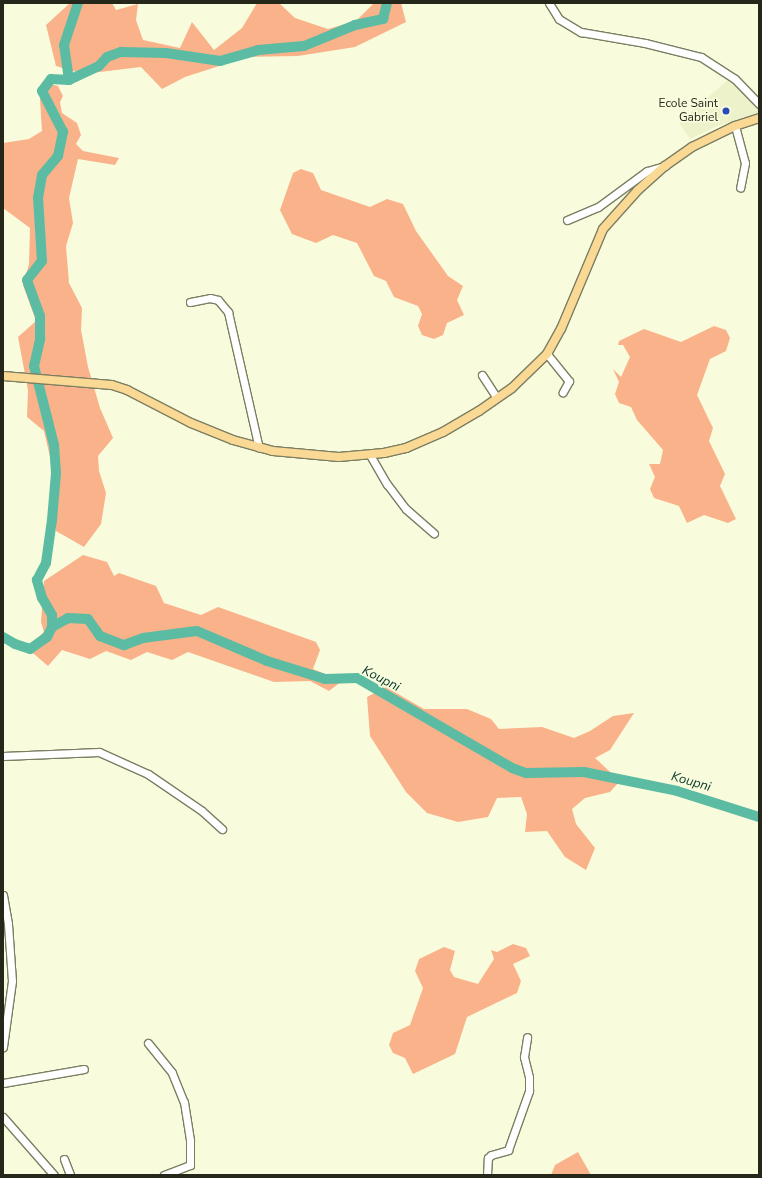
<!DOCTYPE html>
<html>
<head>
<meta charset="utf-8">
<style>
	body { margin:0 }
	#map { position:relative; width:762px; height:1178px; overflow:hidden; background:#f9fcdc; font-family:"Nunito Sans",sans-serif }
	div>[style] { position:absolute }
	.built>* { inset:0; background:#edf2ca }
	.forest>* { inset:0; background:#f9b289 }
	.river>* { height:10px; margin:-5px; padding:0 5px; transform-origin:5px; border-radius:5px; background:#5bbca3 }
	.roads { filter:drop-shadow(1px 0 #7b7e62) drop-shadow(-1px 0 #7b7e62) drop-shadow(0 1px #7b7e62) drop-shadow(0 -1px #7b7e62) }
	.minor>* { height:7px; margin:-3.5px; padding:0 3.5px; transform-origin:3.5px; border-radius:3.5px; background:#fff }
	.major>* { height:8px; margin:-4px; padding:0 4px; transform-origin:4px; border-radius:4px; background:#fad995 }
	.dots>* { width:11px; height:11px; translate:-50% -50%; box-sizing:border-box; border:2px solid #f9fcdc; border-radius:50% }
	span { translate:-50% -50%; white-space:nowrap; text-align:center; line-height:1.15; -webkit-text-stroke:3.5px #f9fcdc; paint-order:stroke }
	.poi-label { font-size:12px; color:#26271b }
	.right { translate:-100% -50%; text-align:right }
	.water-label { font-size:13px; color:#06352b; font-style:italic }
	.frame { position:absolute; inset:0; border:4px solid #26271b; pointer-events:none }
</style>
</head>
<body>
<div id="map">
	<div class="built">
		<i style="clip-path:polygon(730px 78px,759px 107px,759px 114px,717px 126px,690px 139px,679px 123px)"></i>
	</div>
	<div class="forest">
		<i style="clip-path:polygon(70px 3px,112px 3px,116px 10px,138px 4px,136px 20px,143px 40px,180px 48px,192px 22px,214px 50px,242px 28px,257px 3px,279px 3px,295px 18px,328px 29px,356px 21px,374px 3px,401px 3px,406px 22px,355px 47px,298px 56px,247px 57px,185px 77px,162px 89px,141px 67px,83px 74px,56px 66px,46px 25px)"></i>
		<i style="clip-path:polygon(46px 83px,58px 86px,63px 96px,60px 102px,62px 113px,77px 123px,81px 135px,76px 144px,83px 151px,119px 158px,115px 165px,78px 159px,69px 198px,73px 223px,66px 246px,69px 283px,82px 308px,81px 330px,88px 367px,100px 408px,113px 438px,98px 456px,99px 471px,106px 493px,101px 524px,84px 547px,56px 531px,50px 495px,54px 474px,44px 431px,27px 417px,28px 390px,18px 337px,36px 321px,23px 285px,29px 264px,30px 228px,3px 208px,3px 143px,29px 139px,42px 131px,40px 99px)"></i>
		<i style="clip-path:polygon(301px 169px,313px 173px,321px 190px,370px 207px,387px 199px,403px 204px,416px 231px,448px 276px,463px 286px,457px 300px,464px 315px,447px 323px,443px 335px,434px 339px,422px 335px,418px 326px,422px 314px,418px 306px,394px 297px,386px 281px,374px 276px,357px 243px,333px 235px,316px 243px,292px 234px,280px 210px,293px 173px)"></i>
		<i style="clip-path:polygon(714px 326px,726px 330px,730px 338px,726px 351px,710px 359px,697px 395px,713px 428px,709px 441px,725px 474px,720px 486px,736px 519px,728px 523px,704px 515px,687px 523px,679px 506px,654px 498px,650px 489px,655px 477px,649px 464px,660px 464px,663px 450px,637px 420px,631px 407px,619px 403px,615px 394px,619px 382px,613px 369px,621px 377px,630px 357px,623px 345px,618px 345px,619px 341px,644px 329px,681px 342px)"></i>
		<i style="clip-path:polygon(83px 555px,107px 562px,114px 576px,119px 573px,156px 586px,164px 603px,201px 615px,218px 607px,316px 642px,320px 650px,313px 669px,342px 681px,329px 691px,310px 681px,274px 682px,188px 652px,172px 660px,147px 652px,131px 660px,106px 651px,90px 659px,62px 650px,48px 666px,27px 648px,44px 632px,41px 622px,44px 581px)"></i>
		<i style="clip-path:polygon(386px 687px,424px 709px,467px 709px,491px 719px,499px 729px,542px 727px,574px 738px,590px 731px,613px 716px,634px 713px,610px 750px,595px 758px,620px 781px,610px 792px,585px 798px,572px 809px,576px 824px,595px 848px,586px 870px,565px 857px,547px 831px,525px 832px,527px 814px,521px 797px,497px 798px,488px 817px,458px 822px,427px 813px,406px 792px,370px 736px,367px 697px)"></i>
		<i style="clip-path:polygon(513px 944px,526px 948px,530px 956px,513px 964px,521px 981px,517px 993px,467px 1017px,455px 1054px,413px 1074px,405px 1058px,393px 1053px,389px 1045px,393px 1033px,410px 1025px,423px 988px,415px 971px,419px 959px,444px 947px,455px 951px,450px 970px,454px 977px,478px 984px,494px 959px,491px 950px,497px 952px)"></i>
		<i style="clip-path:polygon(578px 1152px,591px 1175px,551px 1175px,555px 1165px)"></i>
	</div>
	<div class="river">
		<i style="left:69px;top:80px;width:35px;rotate:-98deg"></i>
		<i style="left:64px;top:45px;width:44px;rotate:-71.6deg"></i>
		<i style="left:52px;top:627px;width:12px;rotate:-90deg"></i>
		<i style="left:52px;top:615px;width:20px;rotate:-120deg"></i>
		<i style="left:42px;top:598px;width:19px;rotate:-106deg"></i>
		<i style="left:37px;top:580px;width:19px;rotate:-62deg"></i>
		<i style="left:46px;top:563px;width:43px;rotate:-82.1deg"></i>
		<i style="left:52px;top:520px;width:47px;rotate:-85.1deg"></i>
		<i style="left:56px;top:473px;width:28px;rotate:-94deg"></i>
		<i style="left:54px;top:445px;width:81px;rotate:-104.2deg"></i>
		<i style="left:34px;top:366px;width:28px;rotate:-77deg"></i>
		<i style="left:40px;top:339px;width:23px;rotate:-90deg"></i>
		<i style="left:40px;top:316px;width:38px;rotate:-110deg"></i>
		<i style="left:27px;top:280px;width:24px;rotate:-52deg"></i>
		<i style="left:42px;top:261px;width:63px;rotate:-93.6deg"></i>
		<i style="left:38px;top:198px;width:23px;rotate:-80deg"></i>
		<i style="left:42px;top:175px;width:25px;rotate:-50deg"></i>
		<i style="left:58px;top:156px;width:25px;rotate:-78deg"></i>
		<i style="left:63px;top:132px;width:46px;rotate:-117.1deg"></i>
		<i style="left:42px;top:91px;width:15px;rotate:-53deg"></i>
		<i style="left:51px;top:79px;width:18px;rotate:3deg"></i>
		<i style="left:69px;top:80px;width:33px;rotate:-25deg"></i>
		<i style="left:99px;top:66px;width:12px;rotate:-48deg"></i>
		<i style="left:107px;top:57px;width:15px;rotate:-20deg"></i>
		<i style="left:121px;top:52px;width:45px;rotate:1.3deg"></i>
		<i style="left:166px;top:53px;width:55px;rotate:8.4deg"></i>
		<i style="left:220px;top:61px;width:40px;rotate:-16deg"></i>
		<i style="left:258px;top:50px;width:46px;rotate:-5deg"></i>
		<i style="left:304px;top:46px;width:55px;rotate:-22.4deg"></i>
		<i style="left:355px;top:25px;width:29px;rotate:-12deg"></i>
		<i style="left:383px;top:19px;width:16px;rotate:-76deg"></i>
		<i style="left:3px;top:637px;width:14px;rotate:30deg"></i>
		<i style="left:15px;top:644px;width:16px;rotate:18deg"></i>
		<i style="left:30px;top:649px;width:21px;rotate:-35deg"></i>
		<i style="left:47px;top:637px;width:11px;rotate:-63deg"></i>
		<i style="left:52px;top:627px;width:18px;rotate:-29deg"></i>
		<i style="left:68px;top:618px;width:20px;rotate:3deg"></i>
		<i style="left:88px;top:619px;width:21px;rotate:55deg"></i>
		<i style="left:100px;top:636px;width:26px;rotate:21deg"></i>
		<i style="left:124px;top:645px;width:20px;rotate:-20deg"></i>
		<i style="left:143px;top:638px;width:54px;rotate:-7.4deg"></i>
		<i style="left:197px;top:631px;width:76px;rotate:23.2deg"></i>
		<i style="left:267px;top:661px;width:61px;rotate:17.2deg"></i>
		<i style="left:325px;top:679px;width:32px;rotate:-2deg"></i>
		<i style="left:357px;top:678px;width:179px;rotate:30.1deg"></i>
		<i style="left:512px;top:768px;width:15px;rotate:20deg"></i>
		<i style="left:526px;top:773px;width:58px;rotate:-1deg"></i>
		<i style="left:584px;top:772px;width:95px;rotate:11.5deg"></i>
		<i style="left:677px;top:791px;width:86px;rotate:17.6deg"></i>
	</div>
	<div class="roads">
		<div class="minor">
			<i style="left:549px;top:3px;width:19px;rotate:58deg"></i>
			<i style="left:559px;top:19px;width:26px;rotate:31deg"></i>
			<i style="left:581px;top:32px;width:65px;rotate:9.8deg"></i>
			<i style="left:645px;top:43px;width:58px;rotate:14deg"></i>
			<i style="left:701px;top:57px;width:40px;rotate:32.9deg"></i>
			<i style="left:735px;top:79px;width:35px;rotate:46deg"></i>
			<i style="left:735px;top:126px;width:38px;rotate:75deg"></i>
			<i style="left:745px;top:163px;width:25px;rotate:101deg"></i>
			<i style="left:567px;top:220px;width:34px;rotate:-23deg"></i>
			<i style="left:598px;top:207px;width:61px;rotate:-36.3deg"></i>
			<i style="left:647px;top:171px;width:19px;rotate:-16deg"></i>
			<i style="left:190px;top:302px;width:20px;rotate:-11deg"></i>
			<i style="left:210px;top:298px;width:8px;rotate:14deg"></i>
			<i style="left:218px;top:300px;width:16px;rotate:50deg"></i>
			<i style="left:228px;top:312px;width:139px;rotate:77.2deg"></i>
			<i style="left:547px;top:354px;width:35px;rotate:51deg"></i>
			<i style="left:569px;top:381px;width:13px;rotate:119deg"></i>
			<i style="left:482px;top:375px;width:27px;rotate:57deg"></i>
			<i style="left:370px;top:455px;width:34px;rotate:60deg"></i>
			<i style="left:387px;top:484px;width:31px;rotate:53deg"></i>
			<i style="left:406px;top:509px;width:37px;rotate:41deg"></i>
			<i style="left:3px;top:756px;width:96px;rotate:-2.4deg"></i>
			<i style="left:99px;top:752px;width:54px;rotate:24.2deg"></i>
			<i style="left:148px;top:774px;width:65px;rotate:34.4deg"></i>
			<i style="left:202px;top:811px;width:27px;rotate:42deg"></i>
			<i style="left:3px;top:895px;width:29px;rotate:80deg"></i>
			<i style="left:8px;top:924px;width:57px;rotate:86deg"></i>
			<i style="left:12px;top:981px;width:67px;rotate:97.8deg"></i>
			<i style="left:148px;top:1043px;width:38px;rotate:51deg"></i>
			<i style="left:172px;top:1073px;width:31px;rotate:68deg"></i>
			<i style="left:184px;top:1102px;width:39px;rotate:81deg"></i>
			<i style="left:190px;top:1141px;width:24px;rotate:90deg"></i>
			<i style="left:190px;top:1165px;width:28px;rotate:159deg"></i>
			<i style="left:3px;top:1083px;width:82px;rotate:-9.8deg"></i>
			<i style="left:3px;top:1117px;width:77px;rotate:48.7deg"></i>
			<i style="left:64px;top:1159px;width:17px;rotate:69deg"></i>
			<i style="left:487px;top:1175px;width:17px;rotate:-87deg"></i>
			<i style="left:488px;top:1158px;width:4px;rotate:-45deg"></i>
			<i style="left:491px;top:1155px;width:18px;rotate:-16deg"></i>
			<i style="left:508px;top:1150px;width:63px;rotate:-70.4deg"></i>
			<i style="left:529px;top:1091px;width:14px;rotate:-90deg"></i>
			<i style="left:529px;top:1077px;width:21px;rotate:-104deg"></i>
			<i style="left:524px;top:1057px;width:20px;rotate:-81deg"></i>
		</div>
		<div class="major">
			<i style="left:3px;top:376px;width:109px;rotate:4.7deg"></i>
			<i style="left:112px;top:385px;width:16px;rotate:18deg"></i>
			<i style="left:127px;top:390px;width:72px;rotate:27.3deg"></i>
			<i style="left:191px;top:423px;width:45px;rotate:22deg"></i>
			<i style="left:233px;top:440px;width:41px;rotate:15.4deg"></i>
			<i style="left:273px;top:451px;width:66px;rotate:5.2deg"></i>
			<i style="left:339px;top:457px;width:45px;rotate:-5.1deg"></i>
			<i style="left:384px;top:453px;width:23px;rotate:-13deg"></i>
			<i style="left:406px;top:448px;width:40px;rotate:-23.4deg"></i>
			<i style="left:443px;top:432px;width:42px;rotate:-30.3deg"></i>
			<i style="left:479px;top:411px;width:40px;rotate:-34.9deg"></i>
			<i style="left:512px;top:388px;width:49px;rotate:-44.2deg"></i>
			<i style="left:547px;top:354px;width:29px;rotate:-61deg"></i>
			<i style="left:561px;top:329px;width:108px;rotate:-67.2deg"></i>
			<i style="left:603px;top:229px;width:52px;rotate:-48.1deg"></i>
			<i style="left:638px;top:190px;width:36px;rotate:-42deg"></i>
			<i style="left:665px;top:166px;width:33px;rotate:-35deg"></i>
			<i style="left:692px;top:147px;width:48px;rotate:-26deg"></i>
			<i style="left:735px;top:126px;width:25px;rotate:-18deg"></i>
		</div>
	</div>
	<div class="dots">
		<i style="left:726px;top:111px;background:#2a4aba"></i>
	</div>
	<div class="poi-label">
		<span class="right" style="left:718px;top:111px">Ecole Saint<br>Gabriel</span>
	</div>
	<div class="water-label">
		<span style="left:381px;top:679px;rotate:27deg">Koupni</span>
		<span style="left:691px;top:782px;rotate:16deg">Koupni</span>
	</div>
	<div class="frame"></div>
</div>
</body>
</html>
